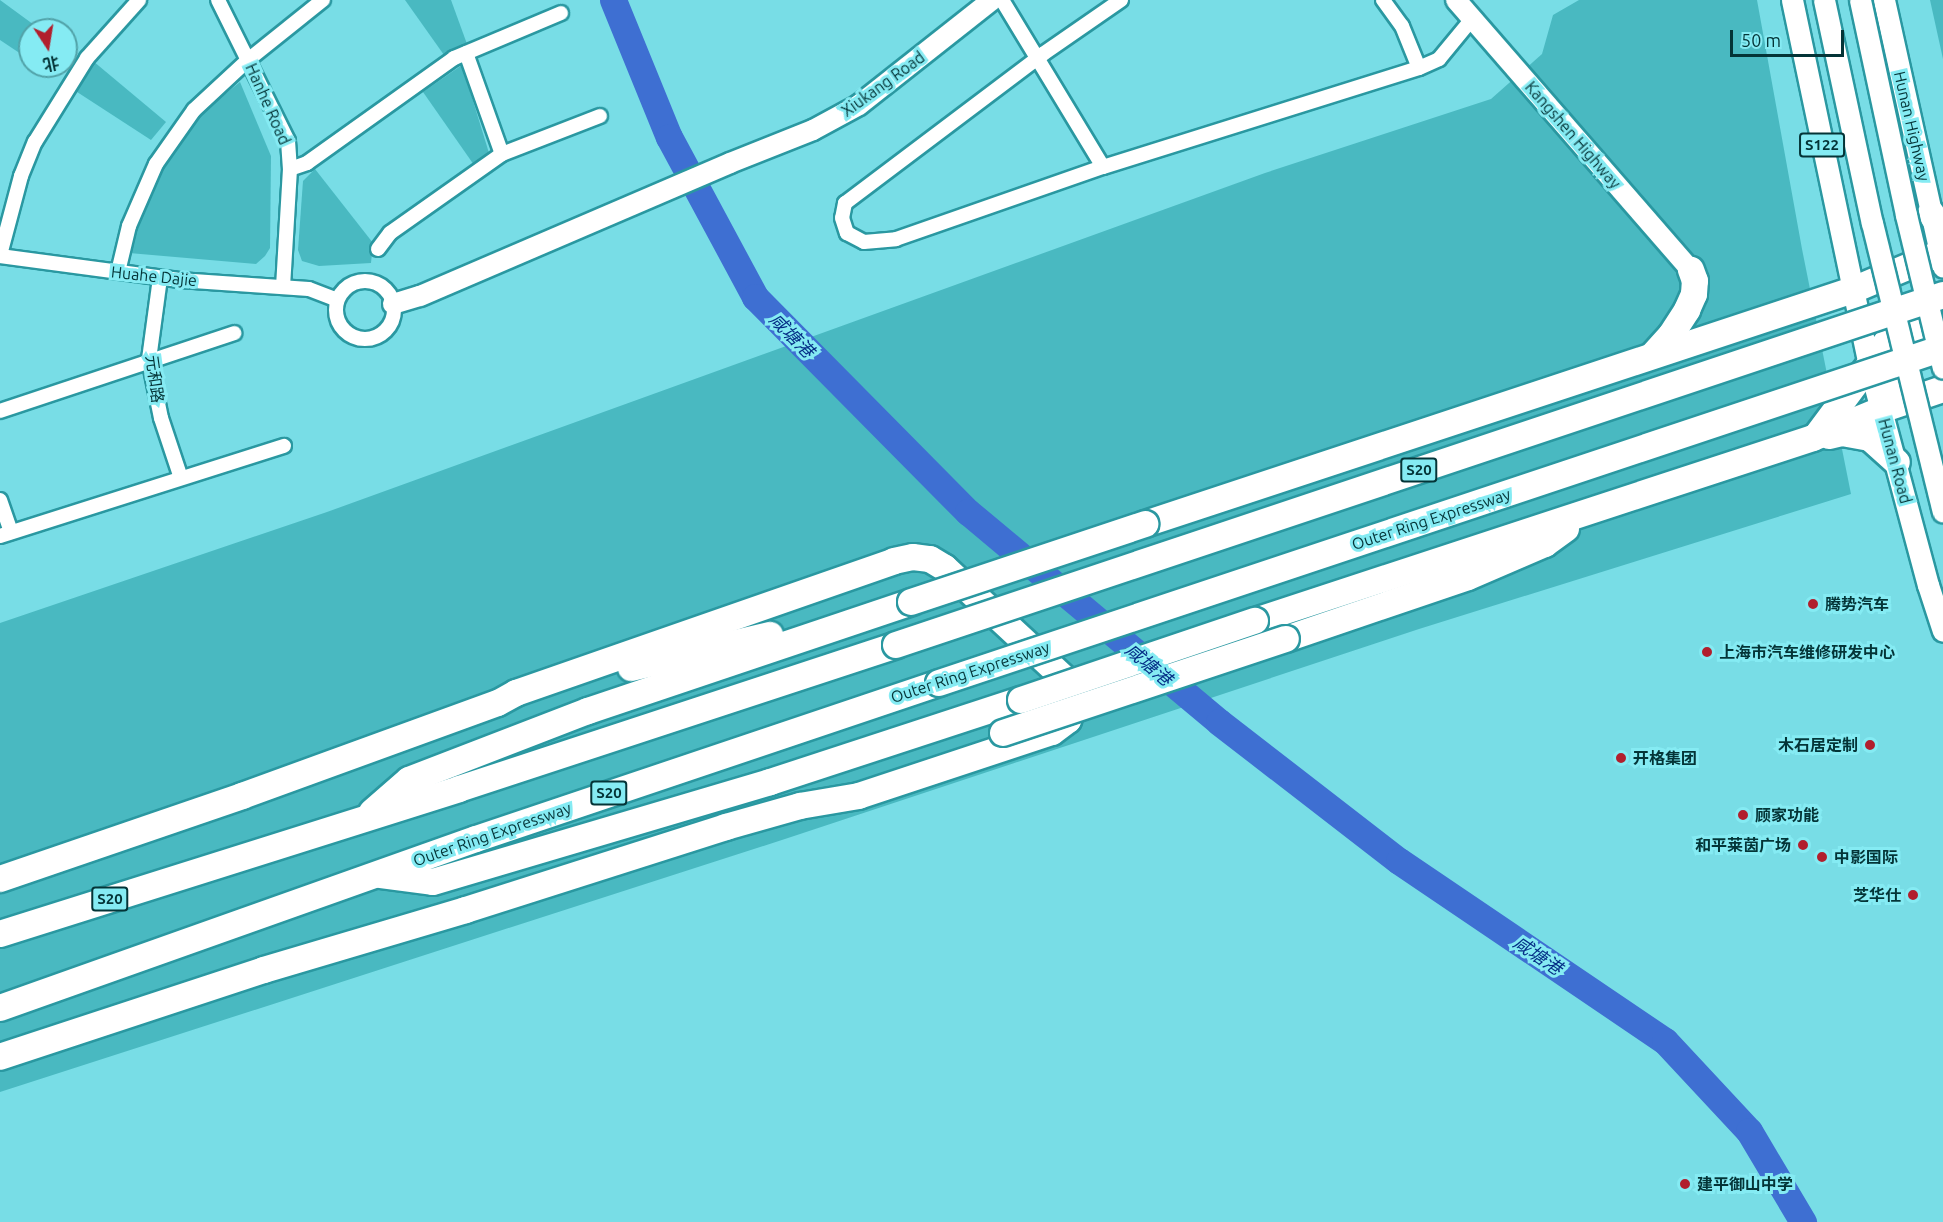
<!DOCTYPE html>
<html>
<head>
<meta charset="utf-8">
<style>
	body { margin:0 }
	#map { position:relative; width:1943px; height:1222px; overflow:hidden; background:#78dde6; font-family:Ubuntu,"Noto Sans SC",sans-serif }
	div>[style] { position:absolute }
	.green>* { inset:0; background:#49b9c1 }
	.river>* { height:27px; margin:-13.5px; padding:0 13.5px; transform-origin:13.5px; border-radius:13.5px; background:#3e6fd2 }
	.roads { filter:drop-shadow(2px 0 #2a98a1) drop-shadow(-2px 0 #2a98a1) drop-shadow(0 2px #2a98a1) drop-shadow(0 -2px #2a98a1) }
	.street>* { height:14px; margin:-7px; padding:0 7px; transform-origin:7px; border-radius:7px; background:#fff }
	.street>.ring { margin:-7px; padding:0; box-sizing:content-box; background:none; border:14px solid #fff; border-radius:50% }
	.secondary>* { height:20px; margin:-10px; padding:0 10px; transform-origin:10px; border-radius:10px; background:#fff }
	.primary>* { height:21px; margin:-10.5px; padding:0 10.5px; transform-origin:10.5px; border-radius:10.5px; background:#fff }
	.highway>* { height:26px; margin:-13px; padding:0 13px; transform-origin:13px; border-radius:13px; background:#fff }
	.bridges { filter:drop-shadow(2px 0 #2a98a1) drop-shadow(-2px 0 #2a98a1) drop-shadow(0 2px #2a98a1) drop-shadow(0 -2px #2a98a1) }
	.primary-bridge>* { height:21px; margin:-10.5px; padding:0 10.5px; transform-origin:10.5px; border-radius:10.5px; background:#fff }
	.highway-bridge>* { height:26px; margin:-13px; padding:0 13px; transform-origin:13px; border-radius:13px; background:#fff }
	.dots>* { width:16px; height:16px; translate:-50% -50%; box-sizing:border-box; border:3px solid #85ebf3; border-radius:50% }
	span { translate:-50% -50%; white-space:nowrap; text-align:center; line-height:1.15; -webkit-text-stroke:6px #85ebf3; paint-order:stroke }
	.shield-label span { padding:2px 4px; background:#85ebf3; border:2px solid; border-radius:4px; -webkit-text-stroke-width:0 }
	.shield-label { font-size:15px; color:#043437; font-weight:700 }
	.street-label { font-size:16px; color:#043437 }
	.poi-label { font-size:16px; color:#043437; font-weight:700 }
	.left { translate:0 -50%; text-align:left }
	.right { translate:-100% -50%; text-align:right }
	.water-label { font-size:18px; color:#052e86; font-style:italic }
	.north { position:absolute; left:18px; top:18px; width:60px; height:60px; box-sizing:border-box; background:#85ebf3; border:2px solid #51a2a8; border-radius:50%; rotate:168deg; font-size:16px; font-weight:700; line-height:24px; text-align:center; color:#043437 }
	.north::after { content:''; display:block; margin:auto; width:21px; height:27px; background:#b11f2d; clip-path:polygon(50% 0,100% 100%,50% 72%,0 100%) }
	.scale { position:absolute; left:1730px; top:30px; width:114px; height:27px; box-sizing:border-box; border:3px solid #043437; border-top:0; padding-left:8px; font-size:18px; line-height:21px; white-space:nowrap; color:#043437; -webkit-text-stroke:4px #85ebf3; paint-order:stroke }
</style>
</head>
<body>
<div id="map">
	<div class="green">
		<i style="clip-path:polygon(0 0,41px 30px,30px 30px,30px 60px,0 40px)"></i>
		<i style="clip-path:polygon(405px 0,451px 0,467px 44px,444px 55px)"></i>
		<i style="clip-path:polygon(1579px 0,1757px 0,1802px 249px,1851px 494px,1419px 629px,788px 838px,0 1092px,0 623px,327px 512px,1265px 173px,1491px 99px,1542px 54px,1553px 15px)"></i>
		<i style="clip-path:polygon(1930px 0,1943px 0,1943px 59px)"></i>
		<i style="clip-path:polygon(93px 61px,166px 122px,151px 140px,74px 90px)"></i>
		<i style="clip-path:polygon(462px 65px,489px 153px,474px 165px,423px 92px)"></i>
		<i style="clip-path:polygon(240px 82px,271px 156px,270px 248px,265px 256px,256px 264px,129px 253px,142px 209px,162px 168px,203px 112px)"></i>
		<i style="clip-path:polygon(315px 169px,373px 243px,371px 263px,319px 266px,302px 261px,298px 250px,303px 181px)"></i>
	</div>
	<div class="river">
		<i style="left:613px;top:0;width:148px;rotate:67.8deg"></i>
		<i style="left:669px;top:137px;width:182px;rotate:61.7deg"></i>
		<i style="left:755px;top:297px;width:303px;rotate:45.3deg"></i>
		<i style="left:968px;top:512px;width:327px;rotate:39.9deg"></i>
		<i style="left:1219px;top:722px;width:227px;rotate:37.7deg"></i>
		<i style="left:1399px;top:861px;width:321px;rotate:34.1deg"></i>
		<i style="left:1665px;top:1041px;width:123px;rotate:47deg"></i>
		<i style="left:1749px;top:1131px;width:106px;rotate:59.3deg"></i>
	</div>
	<div class="roads">
		<div class="street">
			<i style="left:218px;top:0;width:157px;rotate:63.6deg"></i>
			<i style="left:288px;top:141px;width:28px;rotate:86deg"></i>
			<i style="left:290px;top:169px;width:118px;rotate:93.4deg"></i>
			<i style="left:1002px;top:0;width:195px;rotate:58.8deg"></i>
			<i style="left:1121px;top:0;width:95px;rotate:145.3deg"></i>
			<i style="left:1043px;top:54px;width:248px;rotate:143deg"></i>
			<i style="left:845px;top:203px;width:15px;rotate:101deg"></i>
			<i style="left:842px;top:218px;width:16px;rotate:72deg"></i>
			<i style="left:847px;top:233px;width:19px;rotate:28deg"></i>
			<i style="left:864px;top:242px;width:32px;rotate:-5deg"></i>
			<i style="left:896px;top:239px;width:219px;rotate:-19.2deg"></i>
			<i style="left:1103px;top:167px;width:331px;rotate:-17.4deg"></i>
			<i style="left:1419px;top:68px;width:22px;rotate:-24deg"></i>
			<i style="left:1439px;top:59px;width:52px;rotate:-50.5deg"></i>
			<i style="left:1383px;top:0;width:32px;rotate:54deg"></i>
			<i style="left:1402px;top:26px;width:45px;rotate:68deg"></i>
			<i style="left:466px;top:53px;width:107px;rotate:70.4deg"></i>
			<i style="left:290px;top:169px;width:18px;rotate:-19deg"></i>
			<i style="left:307px;top:163px;width:181px;rotate:-35.5deg"></i>
			<i style="left:454px;top:58px;width:116px;rotate:-22.8deg"></i>
			<i style="left:378px;top:249px;width:20px;rotate:-53deg"></i>
			<i style="left:390px;top:233px;width:137px;rotate:-35.2deg"></i>
			<i style="left:502px;top:154px;width:105px;rotate:-21.2deg"></i>
			<i style="left:0;top:255px;width:82px;rotate:-75.1deg"></i>
			<i style="left:21px;top:176px;width:37px;rotate:-68deg"></i>
			<i style="left:35px;top:142px;width:99px;rotate:-58.2deg"></i>
			<i style="left:87px;top:58px;width:78px;rotate:-48.1deg"></i>
			<i style="left:0;top:256px;width:181px;rotate:7.6deg"></i>
			<i style="left:179px;top:280px;width:130px;rotate:4deg"></i>
			<i style="left:309px;top:289px;width:30px;rotate:21deg"></i>
			<i style="left:118px;top:272px;width:47px;rotate:-76.6deg"></i>
			<i style="left:129px;top:226px;width:68px;rotate:-66.5deg"></i>
			<i style="left:156px;top:164px;width:66px;rotate:-54.9deg"></i>
			<i style="left:194px;top:110px;width:74px;rotate:-42.8deg"></i>
			<i style="left:248px;top:60px;width:96px;rotate:-38.7deg"></i>
			<i style="left:160px;top:278px;width:82px;rotate:97.7deg"></i>
			<i style="left:149px;top:359px;width:60px;rotate:78.5deg"></i>
			<i style="left:161px;top:418px;width:63px;rotate:71.6deg"></i>
			<i class="ring" style="left:336px;top:281px;width:44px;height:44px"></i>
			<i style="left:0;top:411px;width:247px;rotate:-18.4deg"></i>
			<i style="left:0;top:500px;width:34px;rotate:71deg"></i>
			<i style="left:0;top:536px;width:298px;rotate:-17.6deg"></i>
		</div>
		<div class="secondary">
			<i style="left:1456px;top:0;width:358px;rotate:49deg"></i>
			<i style="left:393px;top:304px;width:28px;rotate:-17deg"></i>
			<i style="left:420px;top:296px;width:337px;rotate:-23.2deg"></i>
			<i style="left:730px;top:163px;width:89px;rotate:-21.7deg"></i>
			<i style="left:813px;top:130px;width:52px;rotate:-28.5deg"></i>
			<i style="left:859px;top:105px;width:169px;rotate:-38.3deg"></i>
		</div>
		<div class="primary">
			<i style="left:1792px;top:0;width:373px;rotate:78.1deg"></i>
			<i style="left:1869px;top:365px;width:228px;rotate:75deg"></i>
			<i style="left:1928px;top:585px;width:48px;rotate:71.9deg"></i>
			<i style="left:1884px;top:0;width:273px;rotate:77.5deg"></i>
		</div>
		<div class="highway">
			<i style="left:1931px;top:213px;width:22px;rotate:58deg"></i>
			<i style="left:1653px;top:355px;width:27px;rotate:-48deg"></i>
			<i style="left:1671px;top:335px;width:30px;rotate:-57deg"></i>
			<i style="left:1687px;top:310px;width:17px;rotate:-66deg"></i>
			<i style="left:1694px;top:294px;width:13px;rotate:-86deg"></i>
			<i style="left:1695px;top:281px;width:12px;rotate:-110deg"></i>
			<i style="left:1881px;top:410px;width:34px;rotate:-69deg"></i>
			<i style="left:1893px;top:378px;width:92px;rotate:-57.9deg"></i>
			<i style="left:1818px;top:434px;width:152px;rotate:-53.3deg"></i>
			<i style="left:1829px;top:436px;width:13px;rotate:-13deg"></i>
			<i style="left:1842px;top:433px;width:28px;rotate:10deg"></i>
			<i style="left:1870px;top:438px;width:36px;rotate:42deg"></i>
			<i style="left:1145px;top:524px;width:746px;rotate:-18.29deg"></i>
			<i style="left:1853px;top:290px;width:98px;rotate:-22.9deg"></i>
			<i style="left:1255px;top:621px;width:587px;rotate:-18.16deg"></i>
			<i style="left:1813px;top:438px;width:74px;rotate:-22.4deg"></i>
			<i style="left:1881px;top:410px;width:65px;rotate:-18.7deg"></i>
			<i style="left:1286px;top:639px;width:192px;rotate:-18.8deg"></i>
			<i style="left:1468px;top:577px;width:84px;rotate:-23.2deg"></i>
			<i style="left:1545px;top:544px;width:26px;rotate:-36deg"></i>
			<i style="left:631px;top:668px;width:143px;rotate:-13.4deg"></i>
			<i style="left:372px;top:812px;width:49px;rotate:-40.9deg"></i>
			<i style="left:409px;top:780px;width:192px;rotate:-21.1deg"></i>
			<i style="left:588px;top:711px;width:341px;rotate:-18.6deg"></i>
			<i style="left:381px;top:875px;width:52px;rotate:7.7deg"></i>
			<i style="left:433px;top:882px;width:352px;rotate:-16.5deg"></i>
			<i style="left:770px;top:782px;width:264px;rotate:-18.1deg"></i>
			<i style="left:0;top:879px;width:256px;rotate:-18.9deg"></i>
			<i style="left:242px;top:796px;width:272px;rotate:-20deg"></i>
			<i style="left:498px;top:703px;width:21px;rotate:-29deg"></i>
			<i style="left:516px;top:693px;width:400px;rotate:-19.2deg"></i>
			<i style="left:894px;top:561px;width:19px;rotate:-12deg"></i>
			<i style="left:913px;top:557px;width:17px;rotate:7deg"></i>
			<i style="left:930px;top:559px;width:17px;rotate:31deg"></i>
			<i style="left:945px;top:568px;width:169px;rotate:42.8deg"></i>
			<i style="left:1069px;top:683px;width:17px;rotate:69deg"></i>
			<i style="left:1075px;top:699px;width:22px;rotate:108deg"></i>
			<i style="left:1068px;top:720px;width:20px;rotate:143deg"></i>
			<i style="left:1052px;top:732px;width:203px;rotate:161.7deg"></i>
			<i style="left:859px;top:796px;width:60px;rotate:170.4deg"></i>
			<i style="left:800px;top:806px;width:77px;rotate:164.2deg"></i>
			<i style="left:726px;top:827px;width:273px;rotate:162.3deg"></i>
			<i style="left:466px;top:910px;width:211px;rotate:163.5deg"></i>
			<i style="left:264px;top:970px;width:278px;rotate:161.8deg"></i>
			<i style="left:0;top:934px;width:481px;rotate:-17.5deg"></i>
			<i style="left:459px;top:789px;width:460px;rotate:-18.2deg"></i>
			<i style="left:0;top:1008px;width:505px;rotate:-19.55deg"></i>
			<i style="left:476px;top:839px;width:489px;rotate:-18.6deg"></i>
		</div>
	</div>
	<div class="bridges">
		<div class="primary-bridge">
			<i style="left:1824px;top:0;width:228px;rotate:77.9deg"></i>
			<i style="left:1872px;top:223px;width:297px;rotate:76.2deg"></i>
			<i style="left:1860px;top:0;width:220px;rotate:77.9deg"></i>
			<i style="left:1906px;top:215px;width:157px;rotate:76.4deg"></i>
		</div>
		<div class="highway-bridge">
			<i style="left:911px;top:602px;width:247px;rotate:-18.4deg"></i>
			<i style="left:896px;top:645px;width:1104px;rotate:-18.48deg"></i>
			<i style="left:939px;top:683px;width:1058px;rotate:-18.45deg"></i>
			<i style="left:1021px;top:700px;width:247px;rotate:-18.7deg"></i>
			<i style="left:1003px;top:733px;width:298px;rotate:-18.4deg"></i>
		</div>
	</div>
	<div class="dots">
		<i style="left:1813px;top:604px;background:#b11f2d"></i>
		<i style="left:1707px;top:652px;background:#b11f2d"></i>
		<i style="left:1870px;top:745px;background:#b11f2d"></i>
		<i style="left:1621px;top:758px;background:#b11f2d"></i>
		<i style="left:1743px;top:815px;background:#b11f2d"></i>
		<i style="left:1803px;top:845px;background:#b11f2d"></i>
		<i style="left:1822px;top:857px;background:#b11f2d"></i>
		<i style="left:1913px;top:895px;background:#b11f2d"></i>
		<i style="left:1685px;top:1184px;background:#b11f2d"></i>
	</div>
	<div class="shield-label">
		<span style="left:1822px;top:145px">S122</span>
		<span style="left:1419px;top:470px">S20</span>
		<span style="left:609px;top:793px">S20</span>
		<span style="left:110px;top:899px">S20</span>
	</div>
	<div class="street-label">
		<span style="left:883px;top:84px;rotate:-36deg">Xiukang Road</span>
		<span style="left:268px;top:104px;rotate:66deg">Hanhe Road</span>
		<span style="left:1912px;top:126px;rotate:77deg">Hunan Highway</span>
		<span style="left:1573px;top:135px;rotate:49deg">Kangshen Highway</span>
		<span style="left:154px;top:276px;rotate:6deg">Huahe Dajie</span>
		<span style="left:155px;top:379px;rotate:82deg">元和路</span>
		<span style="left:1895px;top:461px;rotate:75deg">Hunan Road</span>
		<span style="left:1431px;top:519px;rotate:-18deg">Outer Ring Expressway</span>
		<span style="left:970px;top:672px;rotate:-18deg">Outer Ring Expressway</span>
		<span style="left:492px;top:834px;rotate:-19deg">Outer Ring Expressway</span>
	</div>
	<div class="poi-label">
		<span class="left" style="left:1825px;top:604px">腾势汽车</span>
		<span class="left" style="left:1719px;top:652px">上海市汽车维修研发中心</span>
		<span class="right" style="left:1858px;top:745px">木石居定制</span>
		<span class="left" style="left:1633px;top:758px">开格集团</span>
		<span class="left" style="left:1755px;top:815px">顾家功能</span>
		<span class="right" style="left:1791px;top:845px">和平莱茵广场</span>
		<span class="left" style="left:1834px;top:857px">中影国际</span>
		<span class="right" style="left:1901px;top:895px">芝华仕</span>
		<span class="left" style="left:1697px;top:1184px">建平御山中学</span>
	</div>
	<div class="water-label">
		<span style="left:792px;top:335px;rotate:45deg">咸塘港</span>
		<span style="left:1149px;top:664px;rotate:40deg">咸塘港</span>
		<span style="left:1538px;top:955px;rotate:34deg">咸塘港</span>
	</div>
	<div class="north">北</div>
	<div class="scale">50 m</div>
</div>
</body>
</html>
